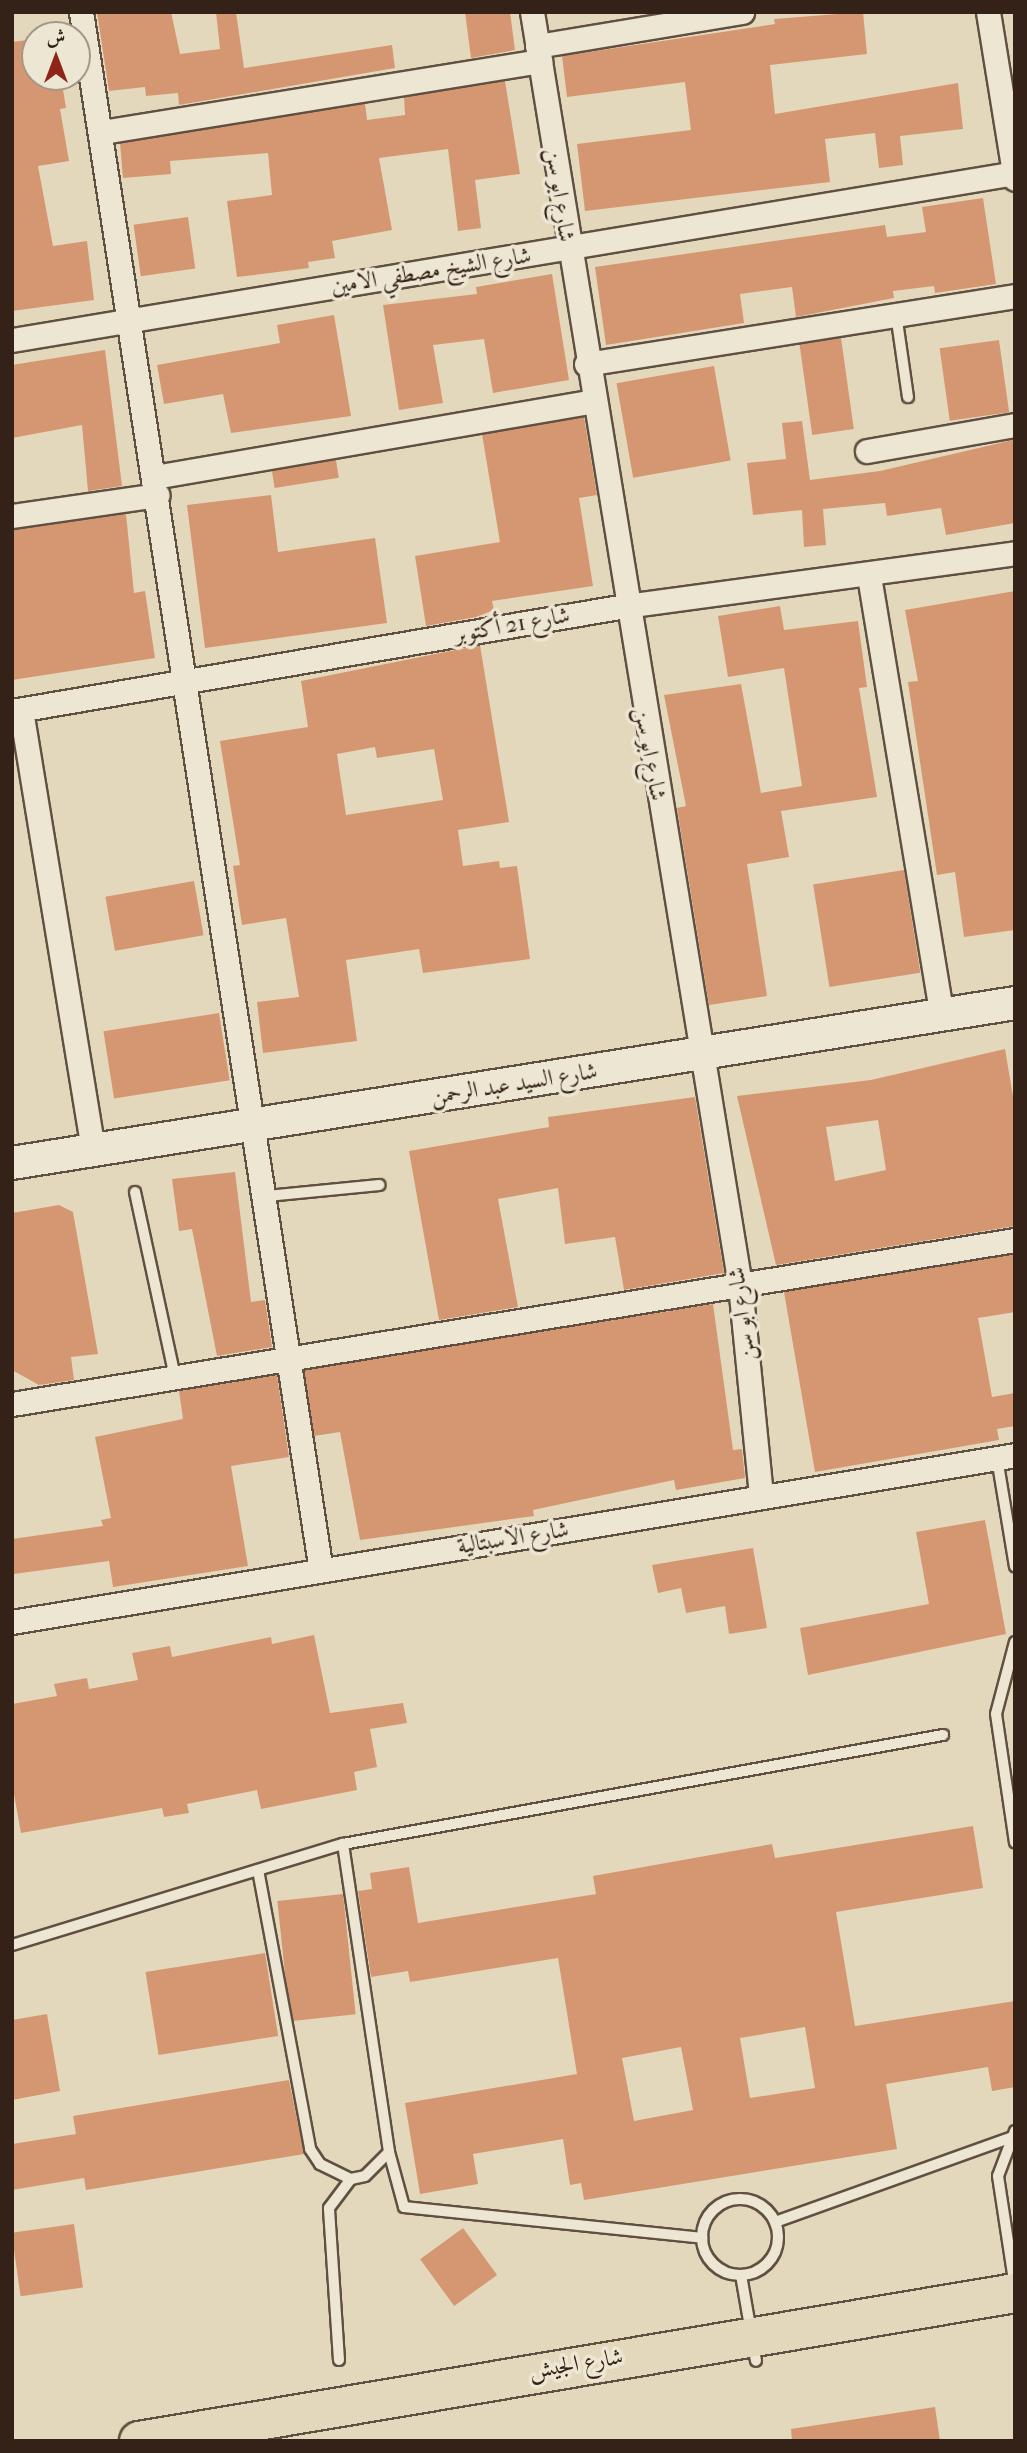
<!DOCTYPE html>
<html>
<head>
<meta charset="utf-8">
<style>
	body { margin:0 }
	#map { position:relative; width:1027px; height:2453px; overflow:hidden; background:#e4d8bc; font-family:"IM FELL French Canon",Amiri,serif }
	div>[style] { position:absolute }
	.building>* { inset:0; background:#d59772; transform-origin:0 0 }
	.roads { filter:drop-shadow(2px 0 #605041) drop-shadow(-2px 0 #605041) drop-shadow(0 2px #605041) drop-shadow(0 -2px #605041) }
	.lane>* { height:10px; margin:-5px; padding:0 5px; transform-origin:5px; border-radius:5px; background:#ede6d3 }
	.lane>.ring { margin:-5px; padding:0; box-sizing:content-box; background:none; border:10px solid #ede6d3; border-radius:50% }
	.street>* { height:23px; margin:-11.5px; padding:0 11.5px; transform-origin:11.5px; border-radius:11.5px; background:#ede6d3 }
	.secondary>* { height:32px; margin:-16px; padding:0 16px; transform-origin:16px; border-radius:16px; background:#ede6d3 }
	.highway>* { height:38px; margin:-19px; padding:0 19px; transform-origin:19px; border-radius:19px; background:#e4d8bc }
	span { translate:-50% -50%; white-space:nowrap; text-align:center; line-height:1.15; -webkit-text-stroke:7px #ede6d3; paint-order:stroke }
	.street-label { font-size:23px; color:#342218 }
	.frame { position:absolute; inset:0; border:14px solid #342218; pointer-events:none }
	.north { position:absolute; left:21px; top:21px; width:70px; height:70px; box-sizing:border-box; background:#ede6d3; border:2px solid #a39888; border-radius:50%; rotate:0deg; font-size:19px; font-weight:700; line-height:28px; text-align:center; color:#342218 }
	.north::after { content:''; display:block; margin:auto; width:24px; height:32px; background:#8f2418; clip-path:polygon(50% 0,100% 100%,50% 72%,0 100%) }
</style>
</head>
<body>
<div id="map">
	<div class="building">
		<i style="clip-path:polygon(97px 12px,171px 12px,180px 54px,220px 49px,216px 12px,236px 12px,244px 68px,392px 45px,395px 68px,179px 105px,178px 93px,146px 96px,145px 87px,109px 91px)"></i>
		<i style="clip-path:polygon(465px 12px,510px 12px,515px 50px,471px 58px)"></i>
		<i style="clip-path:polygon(863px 12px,867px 54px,770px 65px,775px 114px,958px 83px,963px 129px,900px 136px,903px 165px,879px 168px,875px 133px,825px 139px,830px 182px,585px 211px,577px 144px,691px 130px,685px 82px,567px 97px,562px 56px,775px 24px,774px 19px)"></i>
		<i style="clip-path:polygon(35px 39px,35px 77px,61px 77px,66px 108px,60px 109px,69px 161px,38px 166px,53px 246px,87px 241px,94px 300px,12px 311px,12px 42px)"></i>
		<i style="clip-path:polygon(505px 81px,520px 174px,475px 180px,481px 228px,458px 231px,448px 149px,379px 158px,392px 230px,332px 241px,335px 258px,308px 262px,309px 268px,237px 277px,227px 201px,272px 195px,268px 153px,170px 161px,171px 174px,123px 178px,120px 143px,365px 103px,367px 120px,405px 115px,404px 97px)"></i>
		<i style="clip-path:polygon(983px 198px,996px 284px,935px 293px,934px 286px,893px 291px,894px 298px,796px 317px,792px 287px,740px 294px,744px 323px,606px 345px,595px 267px,885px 225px,887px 237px,926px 232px,922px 207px)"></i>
		<i style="left:188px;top:217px;width:52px;height:55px;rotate:82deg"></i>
		<i style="clip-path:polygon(552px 274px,569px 380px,493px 393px,484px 339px,433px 345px,443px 403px,399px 410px,383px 305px,477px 294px,476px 287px)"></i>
		<i style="clip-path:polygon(334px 315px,351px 416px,231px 433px,223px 394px,164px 404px,157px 365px,280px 343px,277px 325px)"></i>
		<i style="left:841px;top:338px;width:92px;height:42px;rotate:82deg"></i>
		<i style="left:999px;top:340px;width:73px;height:60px;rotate:82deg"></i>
		<i style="clip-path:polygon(105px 350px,122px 486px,88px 491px,82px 425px,12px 438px,12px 365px)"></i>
		<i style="left:714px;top:366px;width:96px;height:99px;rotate:80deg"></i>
		<i style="clip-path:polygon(584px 417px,597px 495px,579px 498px,593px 586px,492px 601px,494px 610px,476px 617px,426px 626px,415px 556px,500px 542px,482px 434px)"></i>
		<i style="clip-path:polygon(802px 421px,810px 480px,880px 471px,1013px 440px,1015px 523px,946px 535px,941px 508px,887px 516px,885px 503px,823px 509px,826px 545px,804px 547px,802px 510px,753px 515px,747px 463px,786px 459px,782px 423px)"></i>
		<i style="left:336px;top:460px;width:18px;height:65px;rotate:81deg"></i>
		<i style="clip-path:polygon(271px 495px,278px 552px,375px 538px,387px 623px,205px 648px,187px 505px)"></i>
		<i style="clip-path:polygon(126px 514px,134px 593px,145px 591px,155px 658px,12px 680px,12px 530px)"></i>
		<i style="clip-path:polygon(1015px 591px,1015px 930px,964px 937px,955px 872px,937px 875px,908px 682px,918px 681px,905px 610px)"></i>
		<i style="clip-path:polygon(780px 606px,784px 630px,858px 621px,867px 687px,859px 688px,877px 797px,781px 811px,789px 857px,747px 864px,767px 996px,709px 1005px,677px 808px,686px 806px,664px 695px,741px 684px,761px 793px,802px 786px,784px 668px,728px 677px,718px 616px)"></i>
		<i style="clip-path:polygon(evenodd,480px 645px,509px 822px,458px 830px,463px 866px,499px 861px,500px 868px,517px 866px,530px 959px,423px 973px,419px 949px,346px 960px,357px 1041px,263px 1053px,257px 1002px,299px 997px,286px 918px,242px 925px,233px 866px,240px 865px,220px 741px,308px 727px,301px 681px,480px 645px,375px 747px,377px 758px,434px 749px,443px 800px,346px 815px,337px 754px,375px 747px)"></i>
		<i style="left:904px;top:870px;width:104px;height:92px;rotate:81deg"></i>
		<i style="left:194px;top:881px;width:55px;height:90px;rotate:80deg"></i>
		<i style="left:219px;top:1013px;width:68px;height:117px;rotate:81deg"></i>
		<i style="clip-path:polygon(evenodd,1005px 1049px,1015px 1108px,1015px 1226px,776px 1265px,737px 1096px,871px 1080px,1005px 1049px,878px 1120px,886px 1170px,835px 1181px,826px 1127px,878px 1120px)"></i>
		<i style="clip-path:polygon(695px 1097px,724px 1273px,624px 1290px,615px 1237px,565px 1244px,558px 1188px,498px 1199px,518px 1307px,439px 1320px,409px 1151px,549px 1127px,548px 1117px)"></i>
		<i style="clip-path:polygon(235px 1172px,251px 1302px,265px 1300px,272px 1347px,217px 1356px,192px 1229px,179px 1231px,172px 1179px)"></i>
		<i style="clip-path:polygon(59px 1205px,73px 1212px,98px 1354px,71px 1357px,74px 1380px,39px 1385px,12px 1370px,12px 1213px)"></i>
		<i style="clip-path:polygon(1015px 1254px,1015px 1312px,978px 1318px,992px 1397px,1015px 1393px,1015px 1426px,997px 1429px,999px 1440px,815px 1472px,784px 1292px)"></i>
		<i style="clip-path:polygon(713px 1304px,733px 1450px,742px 1449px,745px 1478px,676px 1490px,674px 1480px,533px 1510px,534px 1516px,360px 1540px,340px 1432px,314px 1436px,304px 1370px)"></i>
		<i style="clip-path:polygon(277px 1375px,289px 1457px,231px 1466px,248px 1566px,113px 1587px,109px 1561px,14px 1574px,12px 1539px,103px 1526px,101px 1520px,111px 1518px,95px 1437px,183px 1419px,179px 1391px)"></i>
		<i style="clip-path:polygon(985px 1520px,1006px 1634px,808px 1675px,800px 1628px,929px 1604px,916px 1532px)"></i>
		<i style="clip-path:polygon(753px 1548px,767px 1628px,729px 1634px,725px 1606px,686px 1613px,681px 1588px,658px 1593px,652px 1565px)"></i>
		<i style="clip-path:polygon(314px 1635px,330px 1713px,403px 1703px,407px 1723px,370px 1729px,377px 1767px,354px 1772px,357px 1790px,261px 1809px,257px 1790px,187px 1804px,189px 1813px,164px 1817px,162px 1808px,21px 1833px,12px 1783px,12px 1704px,57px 1696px,54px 1684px,87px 1678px,89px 1689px,138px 1680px,132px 1653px,170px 1646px,172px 1657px,271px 1637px,272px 1644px)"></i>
		<i style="clip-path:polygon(evenodd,973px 1826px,983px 1888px,836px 1912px,855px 2026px,1015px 2001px,1015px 2087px,992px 2091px,988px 2067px,886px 2084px,897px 2149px,584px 2200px,581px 2183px,570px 2185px,563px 2139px,473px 2154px,478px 2184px,420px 2194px,405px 2103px,577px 2074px,558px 1958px,410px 1982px,408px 1971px,371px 1977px,358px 1891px,372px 1889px,370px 1873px,409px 1867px,418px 1923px,596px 1894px,593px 1876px,772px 1844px,775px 1858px,973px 1826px,805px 2027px,815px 2088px,750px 2098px,740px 2038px,805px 2027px,973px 1826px,681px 2047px,693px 2110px,634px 2121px,622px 2058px,681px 2047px)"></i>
		<i style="left:343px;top:1894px;width:121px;height:66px;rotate:84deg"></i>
		<i style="left:265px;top:1953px;width:84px;height:121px;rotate:81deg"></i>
		<i style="clip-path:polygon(47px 2014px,60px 2091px,12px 2100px,12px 2020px)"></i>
		<i style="clip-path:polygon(289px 2080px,304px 2154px,86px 2190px,84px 2178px,12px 2190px,12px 2144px,76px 2134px,73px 2116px)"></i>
		<i style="left:74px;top:2224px;width:64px;height:63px;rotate:82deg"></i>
		<i style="left:463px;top:2228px;width:58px;height:53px;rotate:54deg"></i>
		<i style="clip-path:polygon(935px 2407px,940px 2441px,792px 2441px,791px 2429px)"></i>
	</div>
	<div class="roads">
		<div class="lane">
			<i style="left:896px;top:314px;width:84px;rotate:81.8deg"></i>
			<i style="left:135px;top:1192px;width:189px;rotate:77.8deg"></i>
			<i style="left:267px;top:1196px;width:113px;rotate:-5.6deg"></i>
			<i style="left:997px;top:1458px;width:110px;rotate:80.6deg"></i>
			<i style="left:1015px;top:1642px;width:74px;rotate:104.8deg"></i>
			<i style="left:996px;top:1714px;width:130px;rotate:81.6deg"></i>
			<i style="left:343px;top:1844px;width:311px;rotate:81.5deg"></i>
			<i style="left:389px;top:2152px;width:57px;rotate:74.7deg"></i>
			<i style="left:404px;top:2207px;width:300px;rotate:5.9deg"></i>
			<i style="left:258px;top:1870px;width:284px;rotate:79.4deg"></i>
			<i style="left:310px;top:2149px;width:18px;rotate:56deg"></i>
			<i style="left:320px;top:2164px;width:34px;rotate:26deg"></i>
			<i style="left:351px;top:2179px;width:14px;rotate:-12deg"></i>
			<i style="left:365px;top:2176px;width:34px;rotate:-45deg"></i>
			<i style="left:12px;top:1945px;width:346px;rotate:-17deg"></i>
			<i style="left:343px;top:1844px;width:610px;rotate:-10.3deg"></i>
			<i style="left:1015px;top:2131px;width:48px;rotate:110.7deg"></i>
			<i style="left:998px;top:2176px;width:112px;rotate:81.3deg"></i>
			<i class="ring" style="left:702px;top:2199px;width:66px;height:66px"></i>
			<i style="left:775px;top:2222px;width:249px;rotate:-19.7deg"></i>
			<i style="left:741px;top:2275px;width:87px;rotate:80.1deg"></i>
			<i style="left:339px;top:2360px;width:152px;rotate:-93.8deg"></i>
			<i style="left:329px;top:2208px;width:36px;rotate:-53deg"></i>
		</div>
		<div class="street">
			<i style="left:81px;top:12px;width:1577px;rotate:81.25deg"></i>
			<i style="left:532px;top:12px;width:1290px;rotate:80.72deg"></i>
			<i style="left:740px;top:1285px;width:213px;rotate:84.3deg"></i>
			<i style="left:988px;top:12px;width:169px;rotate:80.8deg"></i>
			<i style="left:537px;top:46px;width:208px;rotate:-9.4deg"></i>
			<i style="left:102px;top:132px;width:444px;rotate:-9.2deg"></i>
			<i style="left:12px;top:340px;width:1017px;rotate:-9.45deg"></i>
			<i style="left:586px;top:364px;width:434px;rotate:-9deg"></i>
			<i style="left:867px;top:451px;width:150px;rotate:-10deg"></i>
			<i style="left:154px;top:477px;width:445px;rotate:-9.8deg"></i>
			<i style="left:12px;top:516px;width:147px;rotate:-8.2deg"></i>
			<i style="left:869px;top:576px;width:445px;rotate:80.6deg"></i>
			<i style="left:21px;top:710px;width:446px;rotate:80.7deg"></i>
			<i style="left:12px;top:711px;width:622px;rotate:-9.72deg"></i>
			<i style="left:625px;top:606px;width:394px;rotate:-7.7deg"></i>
			<i style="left:12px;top:1404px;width:1016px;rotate:-9.29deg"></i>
			<i style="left:12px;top:1622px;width:1017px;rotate:-9.45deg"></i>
		</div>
		<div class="secondary">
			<i style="left:12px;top:1163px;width:1016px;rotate:-9.06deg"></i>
		</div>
		<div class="highway">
			<i style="left:139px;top:2441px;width:888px;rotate:-9.59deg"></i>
		</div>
	</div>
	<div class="street-label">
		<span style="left:560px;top:195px;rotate:82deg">شارع ابو سن</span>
		<span style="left:431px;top:271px;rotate:-9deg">شارع الشيخ مصطفي الامين</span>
		<span style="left:512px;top:625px;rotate:-10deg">شارع 21 أكتوبر</span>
		<span style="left:650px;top:754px;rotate:80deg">شارع ابو سن</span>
		<span style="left:514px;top:1084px;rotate:-9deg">شارع السيد عبد الرحمن</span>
		<span style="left:742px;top:1314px;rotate:-97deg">شارع ابو سن</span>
		<span style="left:513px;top:1538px;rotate:-9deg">شارع الاسبتالية</span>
		<span style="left:576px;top:2364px;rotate:-9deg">شارع الجيش</span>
	</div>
	<div class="frame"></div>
	<div class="north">ش</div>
</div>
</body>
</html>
